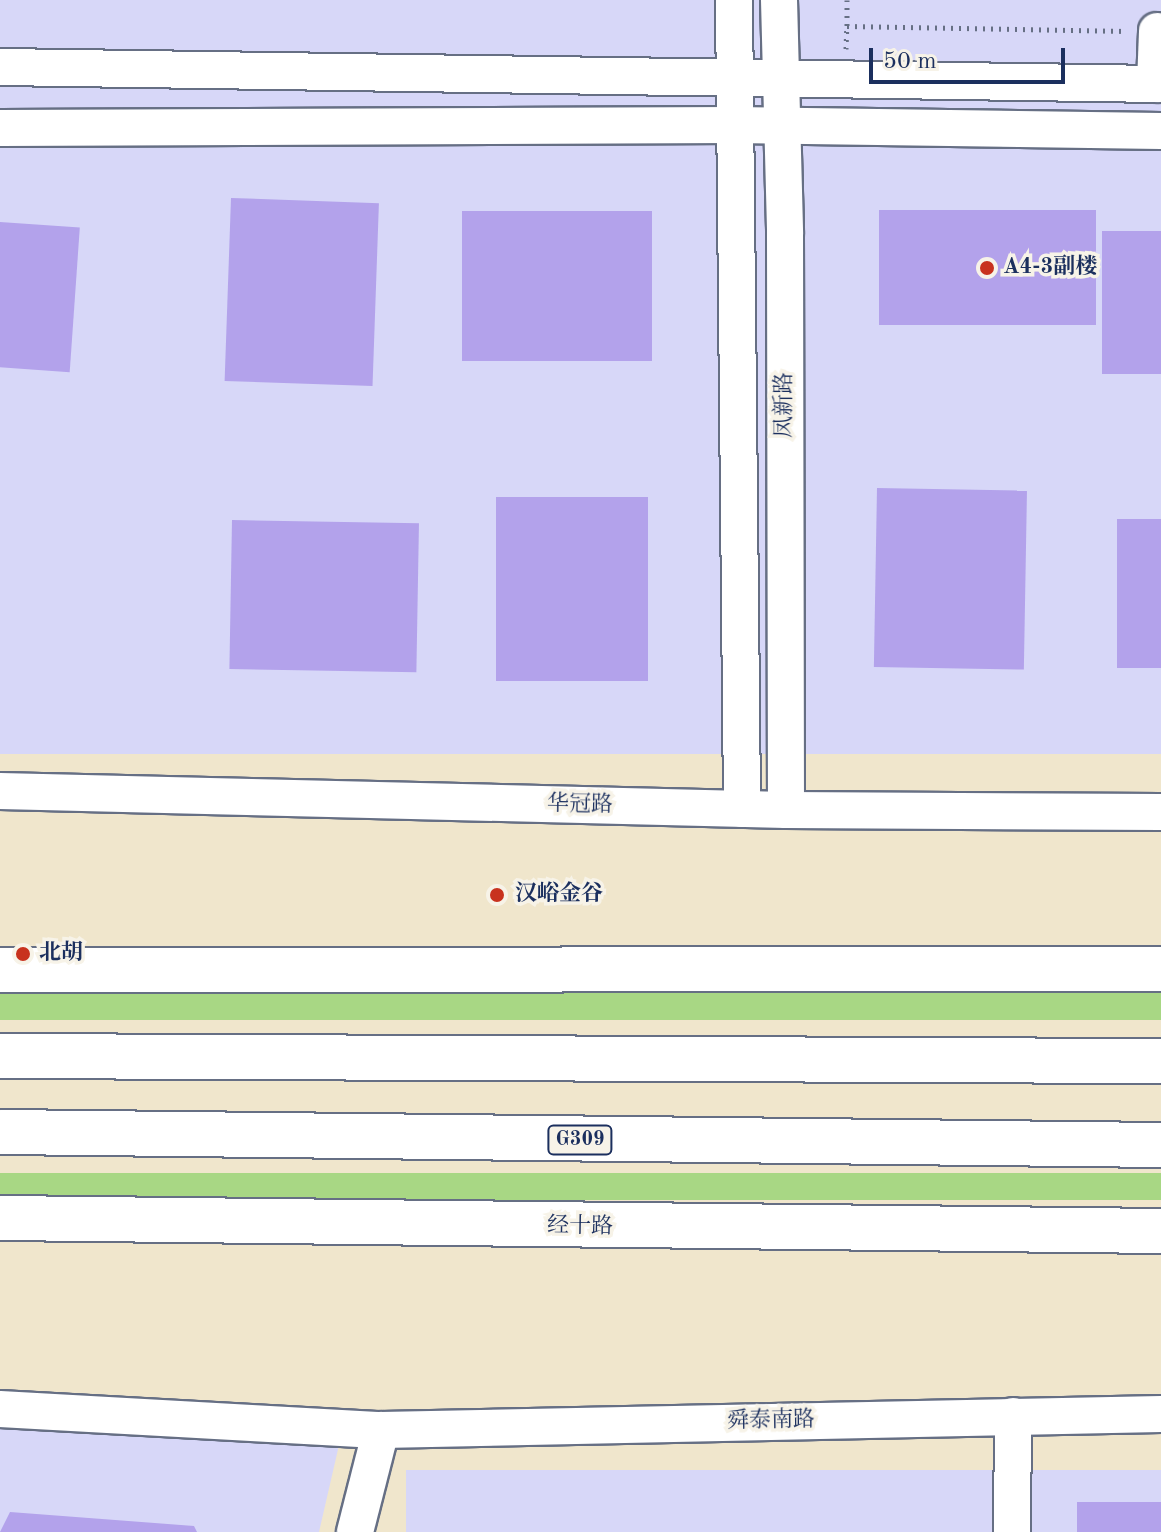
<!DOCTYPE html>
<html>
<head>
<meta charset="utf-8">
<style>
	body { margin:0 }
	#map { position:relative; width:1161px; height:1532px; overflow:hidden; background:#f0e6cc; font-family:"Old Standard TT","Noto Serif SC",serif }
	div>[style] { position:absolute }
	.built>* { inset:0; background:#d7d7f8; transform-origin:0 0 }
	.green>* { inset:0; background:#a8d784; transform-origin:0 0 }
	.building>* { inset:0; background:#b3a2eb; transform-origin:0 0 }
	.path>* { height:5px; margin-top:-2.5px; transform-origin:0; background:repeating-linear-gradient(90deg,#666f84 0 2px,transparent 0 8px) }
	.roads { filter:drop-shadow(2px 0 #666f84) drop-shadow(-2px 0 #666f84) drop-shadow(0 2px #666f84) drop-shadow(0 -2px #666f84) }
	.minor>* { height:36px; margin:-18px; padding:0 18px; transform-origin:18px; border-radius:18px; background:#fff }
	.major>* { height:44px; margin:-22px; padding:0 22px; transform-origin:22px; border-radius:22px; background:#fff }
	.highway>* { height:44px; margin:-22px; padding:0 22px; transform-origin:22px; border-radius:22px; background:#fff }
	.dots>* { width:22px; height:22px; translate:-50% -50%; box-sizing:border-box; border:4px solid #f7f3e8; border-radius:50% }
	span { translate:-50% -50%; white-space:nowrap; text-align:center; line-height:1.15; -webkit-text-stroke:7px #f7f3e8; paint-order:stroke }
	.shield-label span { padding:2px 6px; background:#f7f3e8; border:2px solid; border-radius:6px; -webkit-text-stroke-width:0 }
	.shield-label { font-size:20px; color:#1b2f5e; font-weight:700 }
	.poi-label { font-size:22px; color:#1b2f5e; font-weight:700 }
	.left { translate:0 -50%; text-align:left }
	.street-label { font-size:22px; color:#1b2f5e }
	.scale { position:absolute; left:869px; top:48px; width:196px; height:36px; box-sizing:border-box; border:4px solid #1b2f5e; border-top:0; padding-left:10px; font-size:24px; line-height:28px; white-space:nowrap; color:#1b2f5e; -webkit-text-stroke:6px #f7f3e8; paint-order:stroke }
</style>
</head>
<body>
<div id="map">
	<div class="built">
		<i style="left:0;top:0;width:1161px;height:754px"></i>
		<i style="clip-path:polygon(0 1409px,342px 1432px,319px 1532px,0 1532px)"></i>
		<i style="left:406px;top:1470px;width:755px;height:65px"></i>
	</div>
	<div class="green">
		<i style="left:0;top:993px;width:1161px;height:27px"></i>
		<i style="left:0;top:1173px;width:1161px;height:27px"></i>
	</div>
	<div class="building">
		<i style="left:231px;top:198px;width:148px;height:183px;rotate:2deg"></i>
		<i style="left:879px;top:210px;width:217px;height:115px"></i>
		<i style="left:462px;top:211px;width:190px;height:150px"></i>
		<i style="left:0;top:222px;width:80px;height:145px;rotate:4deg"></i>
		<i style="left:1102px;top:231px;width:59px;height:143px"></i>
		<i style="left:877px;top:488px;width:150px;height:179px;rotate:1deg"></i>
		<i style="left:496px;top:497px;width:152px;height:184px"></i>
		<i style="left:1117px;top:519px;width:44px;height:149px"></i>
		<i style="left:232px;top:520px;width:187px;height:149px;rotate:1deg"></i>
		<i style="left:1077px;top:1502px;width:84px;height:30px"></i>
		<i style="clip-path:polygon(10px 1512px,194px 1526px,197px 1532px,0 1532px)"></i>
	</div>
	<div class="path">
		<i style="left:847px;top:0;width:26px;rotate:90deg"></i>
		<i style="left:847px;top:26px;width:280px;rotate:1deg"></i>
		<i style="left:846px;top:49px;width:23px;rotate:-88deg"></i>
	</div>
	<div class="roads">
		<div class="minor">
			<i style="left:734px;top:0;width:809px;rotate:89.43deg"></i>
			<i style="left:779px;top:0;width:234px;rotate:88.5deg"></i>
			<i style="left:785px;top:234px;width:576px;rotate:89.9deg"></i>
			<i style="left:0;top:67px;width:1161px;rotate:0.84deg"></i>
			<i style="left:1155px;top:84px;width:53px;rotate:-87.8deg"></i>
			<i style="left:0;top:128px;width:734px;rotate:-0.23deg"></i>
			<i style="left:734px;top:125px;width:427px;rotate:0.8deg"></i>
			<i style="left:0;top:791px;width:786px;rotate:1.38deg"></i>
			<i style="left:786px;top:810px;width:375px;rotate:0.3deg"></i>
			<i style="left:0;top:1409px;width:382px;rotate:3.2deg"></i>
			<i style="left:381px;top:1430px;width:780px;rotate:-1.18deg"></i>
			<i style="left:355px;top:1532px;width:105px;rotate:-75.7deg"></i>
			<i style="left:1012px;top:1532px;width:116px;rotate:-89.5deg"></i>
		</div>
		<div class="major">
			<i style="left:0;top:970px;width:1161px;rotate:-0.05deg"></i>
			<i style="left:0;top:1218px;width:1161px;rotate:0.64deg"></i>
		</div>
		<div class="highway">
			<i style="left:0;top:1056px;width:1161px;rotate:0.25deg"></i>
			<i style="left:0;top:1132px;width:1161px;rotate:0.64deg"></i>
		</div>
	</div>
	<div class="dots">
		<i style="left:987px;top:268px;background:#c8321e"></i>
		<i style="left:497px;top:895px;background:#c8321e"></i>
		<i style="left:23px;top:954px;background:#c8321e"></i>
	</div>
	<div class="shield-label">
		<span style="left:580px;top:1140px">G309</span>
	</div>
	<div class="poi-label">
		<span class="left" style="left:1003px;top:268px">A4-3副楼</span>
		<span class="left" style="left:515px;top:895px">汉峪金谷</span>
		<span class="left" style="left:39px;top:954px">北胡</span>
	</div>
	<div class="street-label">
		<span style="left:785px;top:405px;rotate:-90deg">凤新路</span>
		<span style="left:580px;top:805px;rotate:1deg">华冠路</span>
		<span style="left:580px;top:1227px;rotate:1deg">经十路</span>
		<span style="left:771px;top:1421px;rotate:-1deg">舜泰南路</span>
	</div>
	<div class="scale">50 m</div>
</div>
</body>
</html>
